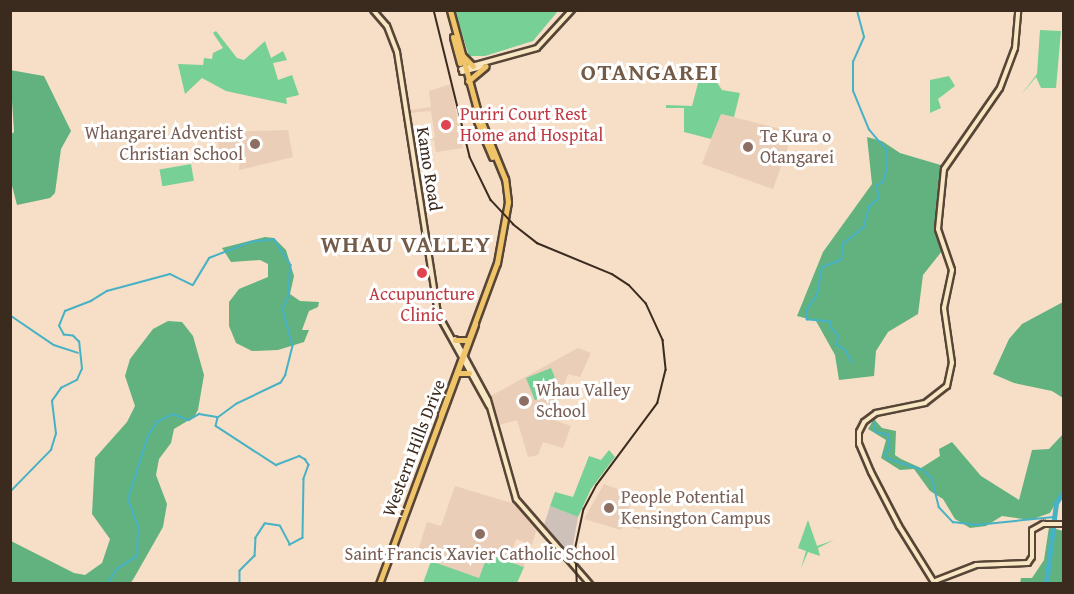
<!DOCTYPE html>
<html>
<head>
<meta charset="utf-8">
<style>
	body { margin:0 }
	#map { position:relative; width:1074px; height:594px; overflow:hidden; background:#f6dfc6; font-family:"Gentium Book Plus",serif }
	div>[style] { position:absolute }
	.built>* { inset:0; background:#eaceb7 }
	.industrial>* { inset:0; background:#cec1ba }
	.green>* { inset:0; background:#77d096; transform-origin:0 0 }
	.forest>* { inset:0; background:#61b27f }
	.stream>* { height:1.5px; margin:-0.75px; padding:0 0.75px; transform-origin:0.75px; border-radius:0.75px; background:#47b1c5 }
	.river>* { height:5px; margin:-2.5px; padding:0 2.5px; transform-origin:2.5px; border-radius:2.5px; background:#47b1c5 }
	.roads { filter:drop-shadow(2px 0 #574537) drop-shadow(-2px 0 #574537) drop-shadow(0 2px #574537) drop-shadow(0 -2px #574537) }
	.secondary>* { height:4px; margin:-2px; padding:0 2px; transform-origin:2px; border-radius:2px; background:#f9e7c3 }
	.highway>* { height:5px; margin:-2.5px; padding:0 2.5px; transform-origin:2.5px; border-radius:2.5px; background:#f0c469 }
	.rail>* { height:1.5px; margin:-0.75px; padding:0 0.75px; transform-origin:0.75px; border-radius:0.75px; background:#3b2a1e }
	.dots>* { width:16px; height:16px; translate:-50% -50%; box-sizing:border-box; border:3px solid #fff; border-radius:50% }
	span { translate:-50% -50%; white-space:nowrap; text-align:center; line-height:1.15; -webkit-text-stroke:6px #fff; paint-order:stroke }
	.health-label { font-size:18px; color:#be3a42 }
	.left { translate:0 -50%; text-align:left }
	.education-label { font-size:18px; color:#785e54 }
	.right { translate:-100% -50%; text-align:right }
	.street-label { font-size:18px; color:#3b2a1e }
	.district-label { font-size:24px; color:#735b47; font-weight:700; letter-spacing:1.5px }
	.frame { position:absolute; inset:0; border:12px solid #3b2a1e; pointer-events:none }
</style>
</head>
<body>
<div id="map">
	<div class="built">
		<i style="clip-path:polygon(451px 84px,463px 148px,436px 152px,434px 140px,415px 141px,435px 137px,431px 111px,410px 113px,410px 110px,431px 107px,429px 91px)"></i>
		<i style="clip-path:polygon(721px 114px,785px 130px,790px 141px,773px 189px,702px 164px)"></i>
		<i style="clip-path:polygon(288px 130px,293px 157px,239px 170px,240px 157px,220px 158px,217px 132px)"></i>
		<i style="clip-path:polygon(578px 348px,591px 353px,580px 377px,568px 374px,551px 419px,571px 426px,563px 448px,543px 442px,538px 455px,528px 457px,517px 420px,499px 425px,489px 397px)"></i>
		<i style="clip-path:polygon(604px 484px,634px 495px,626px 517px,642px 522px,640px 530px,624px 524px,621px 530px,584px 519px)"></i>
		<i style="clip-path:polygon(455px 486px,515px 504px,536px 531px,532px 545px,516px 539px,510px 557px,525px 562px,524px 567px,488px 554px,479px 578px,416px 556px,427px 522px,441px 526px)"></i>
	</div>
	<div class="industrial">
		<i style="clip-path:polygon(550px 506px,578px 517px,571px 556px,544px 525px)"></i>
	</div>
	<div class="green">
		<i style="clip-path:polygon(455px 11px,455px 10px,558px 11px,533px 41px,485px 56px,469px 56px)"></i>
		<i style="clip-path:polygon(1040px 30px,1061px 31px,1056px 88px,1041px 88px,1036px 77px,1021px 95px,1037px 74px)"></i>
		<i style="clip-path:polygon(216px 31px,237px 58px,244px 60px,265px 41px,271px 58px,283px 51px,287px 60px,273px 63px,278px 80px,292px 75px,299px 95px,286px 98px,287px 104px,226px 91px,202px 78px,185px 94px,178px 64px,203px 65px,204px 58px,212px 59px,213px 53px,223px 48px,213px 33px)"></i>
		<i style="clip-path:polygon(702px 68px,708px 69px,722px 90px,740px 93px,734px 117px,721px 114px,711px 139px,684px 132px,684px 108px,666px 108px,666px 105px,692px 106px)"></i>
		<i style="clip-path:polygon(949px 76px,955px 86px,938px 99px,941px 108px,930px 113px,930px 80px)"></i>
		<i style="left:191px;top:164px;width:17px;height:32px;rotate:80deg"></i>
		<i style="left:551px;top:368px;width:24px;height:27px;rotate:68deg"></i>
		<i style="clip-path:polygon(609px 450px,615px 457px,591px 489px,578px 517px,550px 506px,555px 492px,573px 497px,589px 456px,601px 460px)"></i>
		<i style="clip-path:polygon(808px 520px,817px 546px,834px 540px,818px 548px,820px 556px,808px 552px,801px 568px,806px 551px,798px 548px)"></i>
		<i style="clip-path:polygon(488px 554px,524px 567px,517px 583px,423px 583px,431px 561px,479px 578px)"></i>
	</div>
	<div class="forest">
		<i style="clip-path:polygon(10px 70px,44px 76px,71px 131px,61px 149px,55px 193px,50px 198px,17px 205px,10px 178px,11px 134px,14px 132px)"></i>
		<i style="clip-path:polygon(867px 137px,882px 141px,900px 153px,944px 166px,936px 221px,942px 251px,923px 275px,918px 314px,888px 332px,876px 351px,874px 376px,839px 380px,835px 355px,816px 321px,797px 316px,823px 252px,872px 184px)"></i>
		<i style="clip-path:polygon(265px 237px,274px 238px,286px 250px,294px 276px,290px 294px,300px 301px,319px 302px,318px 307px,309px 311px,302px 330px,309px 330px,304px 342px,278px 350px,252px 351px,236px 343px,229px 326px,229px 302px,239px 289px,268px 277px,268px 264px,260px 260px,231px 262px,222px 248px)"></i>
		<i style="clip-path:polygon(1063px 302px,1063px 398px,1052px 391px,1014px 383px,993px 374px,1009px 339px,1022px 324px)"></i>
		<i style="clip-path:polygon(168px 321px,182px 322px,193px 336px,204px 375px,198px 410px,194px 417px,174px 429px,171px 443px,159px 459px,156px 475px,167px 504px,163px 527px,134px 578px,130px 584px,11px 583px,11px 541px,74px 573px,85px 575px,102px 563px,110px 539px,92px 514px,95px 458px,127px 422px,135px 406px,125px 376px,130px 359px,153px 329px)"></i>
		<i style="clip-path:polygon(874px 419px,882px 428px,896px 431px,895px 455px,901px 459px,921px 468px,940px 456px,939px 449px,952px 442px,981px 476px,1019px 500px,1032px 450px,1049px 449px,1063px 434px,1063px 490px,1050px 513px,1030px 520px,1002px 516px,986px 526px,970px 528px,955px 519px,943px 499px,930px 491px,914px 469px,900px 470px,881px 458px,886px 440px,868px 429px)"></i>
		<i style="clip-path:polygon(1049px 527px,1063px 531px,1063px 583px,1020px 583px,1021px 578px,1032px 578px,1044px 560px)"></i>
	</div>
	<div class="stream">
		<i style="left:10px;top:315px;width:53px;rotate:34.3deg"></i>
		<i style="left:54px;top:345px;width:25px;rotate:18deg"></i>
		<i style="left:852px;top:363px;width:15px;rotate:-118deg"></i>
		<i style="left:845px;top:350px;width:10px;rotate:-151deg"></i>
		<i style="left:836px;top:345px;width:9px;rotate:-77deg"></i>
		<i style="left:838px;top:336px;width:11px;rotate:-131deg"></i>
		<i style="left:831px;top:328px;width:6px;rotate:-90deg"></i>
		<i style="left:831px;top:322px;width:24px;rotate:-175deg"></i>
		<i style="left:807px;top:320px;width:9px;rotate:-96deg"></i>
		<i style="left:806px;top:311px;width:19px;rotate:-55deg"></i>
		<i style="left:817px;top:295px;width:28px;rotate:-80deg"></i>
		<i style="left:822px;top:267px;width:20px;rotate:-20deg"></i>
		<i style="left:841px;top:260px;width:16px;rotate:-83deg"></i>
		<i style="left:843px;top:244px;width:27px;rotate:-39deg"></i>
		<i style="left:864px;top:227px;width:21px;rotate:-76deg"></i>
		<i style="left:869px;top:207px;width:13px;rotate:-42deg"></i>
		<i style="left:879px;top:198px;width:12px;rotate:-104deg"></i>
		<i style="left:876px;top:186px;width:8px;rotate:-30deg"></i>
		<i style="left:883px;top:182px;width:10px;rotate:-73deg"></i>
		<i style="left:886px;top:172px;width:22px;rotate:-90deg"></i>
		<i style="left:886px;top:150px;width:26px;rotate:-130deg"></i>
		<i style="left:869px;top:130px;width:42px;rotate:-112.3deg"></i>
		<i style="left:853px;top:91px;width:29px;rotate:-90deg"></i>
		<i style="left:853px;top:62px;width:27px;rotate:-66deg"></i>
		<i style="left:864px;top:37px;width:28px;rotate:-105deg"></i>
		<i style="left:874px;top:423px;width:9px;rotate:77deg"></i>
		<i style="left:876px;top:432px;width:13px;rotate:13deg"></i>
		<i style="left:889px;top:435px;width:14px;rotate:86deg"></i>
		<i style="left:890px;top:449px;width:7px;rotate:135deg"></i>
		<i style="left:885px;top:454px;width:6px;rotate:51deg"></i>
		<i style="left:889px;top:459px;width:36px;rotate:18deg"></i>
		<i style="left:923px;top:470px;width:12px;rotate:42deg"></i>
		<i style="left:932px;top:478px;width:30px;rotate:76deg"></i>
		<i style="left:939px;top:507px;width:21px;rotate:47deg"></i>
		<i style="left:953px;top:522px;width:23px;rotate:7deg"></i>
		<i style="left:976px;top:525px;width:78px;rotate:-5.9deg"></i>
		<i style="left:10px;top:492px;width:59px;rotate:-45.7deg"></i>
		<i style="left:51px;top:450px;width:17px;rotate:-73deg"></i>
		<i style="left:56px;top:434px;width:33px;rotate:-97deg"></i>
		<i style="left:52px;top:401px;width:16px;rotate:-55deg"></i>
		<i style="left:61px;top:388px;width:18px;rotate:-27deg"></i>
		<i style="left:77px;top:380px;width:12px;rotate:-66deg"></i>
		<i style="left:82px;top:369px;width:27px;rotate:-96deg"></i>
		<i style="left:79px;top:342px;width:8px;rotate:-135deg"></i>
		<i style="left:73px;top:336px;width:9px;rotate:-174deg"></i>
		<i style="left:64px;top:335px;width:10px;rotate:-119deg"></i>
		<i style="left:59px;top:326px;width:16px;rotate:-68deg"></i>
		<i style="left:65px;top:311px;width:28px;rotate:-21deg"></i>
		<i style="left:91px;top:301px;width:19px;rotate:-32deg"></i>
		<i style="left:107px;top:291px;width:65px;rotate:-15.1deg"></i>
		<i style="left:170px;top:274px;width:25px;rotate:26deg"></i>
		<i style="left:193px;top:285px;width:31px;rotate:-59deg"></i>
		<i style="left:209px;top:258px;width:45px;rotate:-20.9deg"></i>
		<i style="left:251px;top:242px;width:23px;rotate:-7deg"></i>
		<i style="left:274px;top:239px;width:31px;rotate:57deg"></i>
		<i style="left:291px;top:265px;width:34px;rotate:95deg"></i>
		<i style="left:288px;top:299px;width:11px;rotate:117deg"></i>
		<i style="left:283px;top:309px;width:38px;rotate:75deg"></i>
		<i style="left:293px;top:346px;width:30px;rotate:104deg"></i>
		<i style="left:286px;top:375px;width:9px;rotate:122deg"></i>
		<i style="left:281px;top:383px;width:49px;rotate:154.5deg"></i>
		<i style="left:237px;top:404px;width:24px;rotate:144deg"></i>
		<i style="left:218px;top:418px;width:8px;rotate:104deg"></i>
		<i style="left:216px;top:426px;width:72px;rotate:33deg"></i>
		<i style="left:276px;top:465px;width:25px;rotate:-21deg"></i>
		<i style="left:299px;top:456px;width:7px;rotate:27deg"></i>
		<i style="left:305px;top:459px;width:7px;rotate:56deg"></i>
		<i style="left:309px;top:465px;width:15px;rotate:110deg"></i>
		<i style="left:304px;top:479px;width:59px;rotate:91deg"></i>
		<i style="left:303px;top:538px;width:15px;rotate:152deg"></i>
		<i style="left:290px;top:545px;width:21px;rotate:-118deg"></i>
		<i style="left:280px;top:526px;width:15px;rotate:-172deg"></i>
		<i style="left:265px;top:524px;width:17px;rotate:123deg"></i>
		<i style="left:256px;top:538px;width:18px;rotate:93deg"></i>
		<i style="left:255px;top:556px;width:21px;rotate:135deg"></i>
		<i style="left:240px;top:571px;width:13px;rotate:90deg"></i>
		<i style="left:107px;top:584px;width:18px;rotate:-56deg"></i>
		<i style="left:117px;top:569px;width:24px;rotate:-33deg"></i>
		<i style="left:137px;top:556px;width:29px;rotate:-88deg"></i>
		<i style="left:138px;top:527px;width:30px;rotate:-110deg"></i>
		<i style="left:128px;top:499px;width:66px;rotate:-72.4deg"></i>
		<i style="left:148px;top:436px;width:17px;rotate:-57deg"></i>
		<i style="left:157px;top:422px;width:18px;rotate:-27deg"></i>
		<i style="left:173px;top:414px;width:17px;rotate:21deg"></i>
		<i style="left:189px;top:420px;width:12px;rotate:-31deg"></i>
		<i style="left:199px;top:414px;width:18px;rotate:9deg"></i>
	</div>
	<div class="river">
		<i style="left:1046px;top:584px;width:82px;rotate:-83deg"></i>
		<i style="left:1056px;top:503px;width:15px;rotate:-58deg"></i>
	</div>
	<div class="roads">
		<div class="secondary">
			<i style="left:373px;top:10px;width:21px;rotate:49deg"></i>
			<i style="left:387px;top:26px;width:28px;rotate:69deg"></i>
			<i style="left:397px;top:52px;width:265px;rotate:81.1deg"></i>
			<i style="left:438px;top:314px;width:105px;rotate:61deg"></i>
			<i style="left:461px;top:69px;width:79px;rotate:-15.4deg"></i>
			<i style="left:537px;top:48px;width:52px;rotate:-47.4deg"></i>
			<i style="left:462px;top:72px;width:21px;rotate:-14deg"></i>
			<i style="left:455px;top:339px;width:69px;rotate:61.6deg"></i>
			<i style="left:488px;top:400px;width:103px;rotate:74.2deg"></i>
			<i style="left:516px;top:499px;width:113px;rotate:49deg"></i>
			<i style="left:935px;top:581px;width:44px;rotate:-21.3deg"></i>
			<i style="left:976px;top:565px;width:52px;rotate:-2.2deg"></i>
			<i style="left:1028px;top:563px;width:7px;rotate:-56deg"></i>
			<i style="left:1032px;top:557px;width:27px;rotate:-90deg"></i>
			<i style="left:1032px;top:530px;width:13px;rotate:-29deg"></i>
			<i style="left:1043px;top:524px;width:21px"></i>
			<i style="left:935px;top:584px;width:68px;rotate:-121.8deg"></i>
			<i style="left:899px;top:526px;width:61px;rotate:-117.4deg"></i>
			<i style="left:871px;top:472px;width:30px;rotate:-113deg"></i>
			<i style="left:859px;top:444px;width:12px;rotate:-90deg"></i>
			<i style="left:859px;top:432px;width:11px;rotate:-63deg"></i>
			<i style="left:864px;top:422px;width:15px;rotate:-37deg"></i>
			<i style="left:876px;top:413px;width:50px;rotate:-11.5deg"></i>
			<i style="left:925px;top:403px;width:28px;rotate:-38deg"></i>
			<i style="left:947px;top:386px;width:24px;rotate:-78deg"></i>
			<i style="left:952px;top:363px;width:56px;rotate:-98.3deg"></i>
			<i style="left:944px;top:308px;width:39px;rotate:-78deg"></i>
			<i style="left:952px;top:270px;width:43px;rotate:-108.9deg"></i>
			<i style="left:938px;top:229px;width:60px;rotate:-84.3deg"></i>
			<i style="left:944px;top:169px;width:98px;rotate:-55.3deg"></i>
			<i style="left:1000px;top:88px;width:43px;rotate:-69.4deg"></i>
			<i style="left:1015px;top:48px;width:38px;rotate:-85deg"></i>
		</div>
		<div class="highway">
			<i style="left:453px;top:37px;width:27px;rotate:75deg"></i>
			<i style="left:463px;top:56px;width:14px;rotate:45deg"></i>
			<i style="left:468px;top:81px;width:23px;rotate:-40deg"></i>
			<i style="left:477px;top:121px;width:39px;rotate:67deg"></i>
			<i style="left:455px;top:340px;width:11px"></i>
			<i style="left:458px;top:373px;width:11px"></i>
			<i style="left:441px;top:414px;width:161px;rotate:-69.7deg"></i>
			<i style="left:497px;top:263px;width:62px;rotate:-79.8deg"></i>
			<i style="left:508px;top:202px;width:23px;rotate:-97deg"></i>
			<i style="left:505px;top:179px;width:71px;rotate:-112.2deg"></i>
			<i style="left:478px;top:113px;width:107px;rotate:-105.2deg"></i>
			<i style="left:379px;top:584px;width:277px;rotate:-69.7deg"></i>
		</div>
	</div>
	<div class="rail">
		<i style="left:434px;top:10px;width:151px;rotate:76.2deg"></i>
		<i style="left:470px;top:157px;width:48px;rotate:64deg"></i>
		<i style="left:491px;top:200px;width:33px;rotate:47deg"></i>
		<i style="left:513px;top:224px;width:31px;rotate:38deg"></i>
		<i style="left:537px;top:243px;width:81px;rotate:22.5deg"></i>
		<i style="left:612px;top:274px;width:20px;rotate:33deg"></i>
		<i style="left:629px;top:285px;width:25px;rotate:47deg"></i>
		<i style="left:646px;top:303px;width:41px;rotate:65.3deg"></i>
		<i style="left:663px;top:340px;width:30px;rotate:84deg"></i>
		<i style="left:666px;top:370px;width:34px;rotate:104deg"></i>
		<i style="left:658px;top:403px;width:102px;rotate:126.6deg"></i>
		<i style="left:597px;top:485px;width:27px;rotate:118deg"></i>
		<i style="left:584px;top:509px;width:40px;rotate:102deg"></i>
		<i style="left:576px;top:548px;width:36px;rotate:88deg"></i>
	</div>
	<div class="dots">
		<i style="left:446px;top:125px;background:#e0444e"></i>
		<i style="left:255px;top:144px;background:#8d6e63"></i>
		<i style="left:748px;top:147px;background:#8d6e63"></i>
		<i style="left:422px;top:273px;background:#e0444e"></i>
		<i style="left:524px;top:401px;background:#8d6e63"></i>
		<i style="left:609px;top:508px;background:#8d6e63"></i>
		<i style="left:480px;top:534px;background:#8d6e63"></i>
	</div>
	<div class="health-label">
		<span class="left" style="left:460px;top:125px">Puriri Court Rest<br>Home and Hospital</span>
		<span style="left:422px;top:305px">Accupuncture<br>Clinic</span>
	</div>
	<div class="education-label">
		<span class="right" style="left:243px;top:144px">Whangarei Adventist<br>Christian School</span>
		<span class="left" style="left:760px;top:147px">Te Kura o<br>Otangarei</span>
		<span class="left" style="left:536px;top:401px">Whau Valley<br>School</span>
		<span class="left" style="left:621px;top:508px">People Potential<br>Kensington Campus</span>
		<span style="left:480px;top:554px">Saint Francis Xavier Catholic School</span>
	</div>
	<div class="street-label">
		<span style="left:429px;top:169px;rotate:81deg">Kamo Road</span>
		<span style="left:414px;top:448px;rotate:-69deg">Western Hills Drive</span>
	</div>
	<div class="district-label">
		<span style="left:650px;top:72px">OTANGAREI</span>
		<span style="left:406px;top:244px">WHAU VALLEY</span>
	</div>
	<div class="frame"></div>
</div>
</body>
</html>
